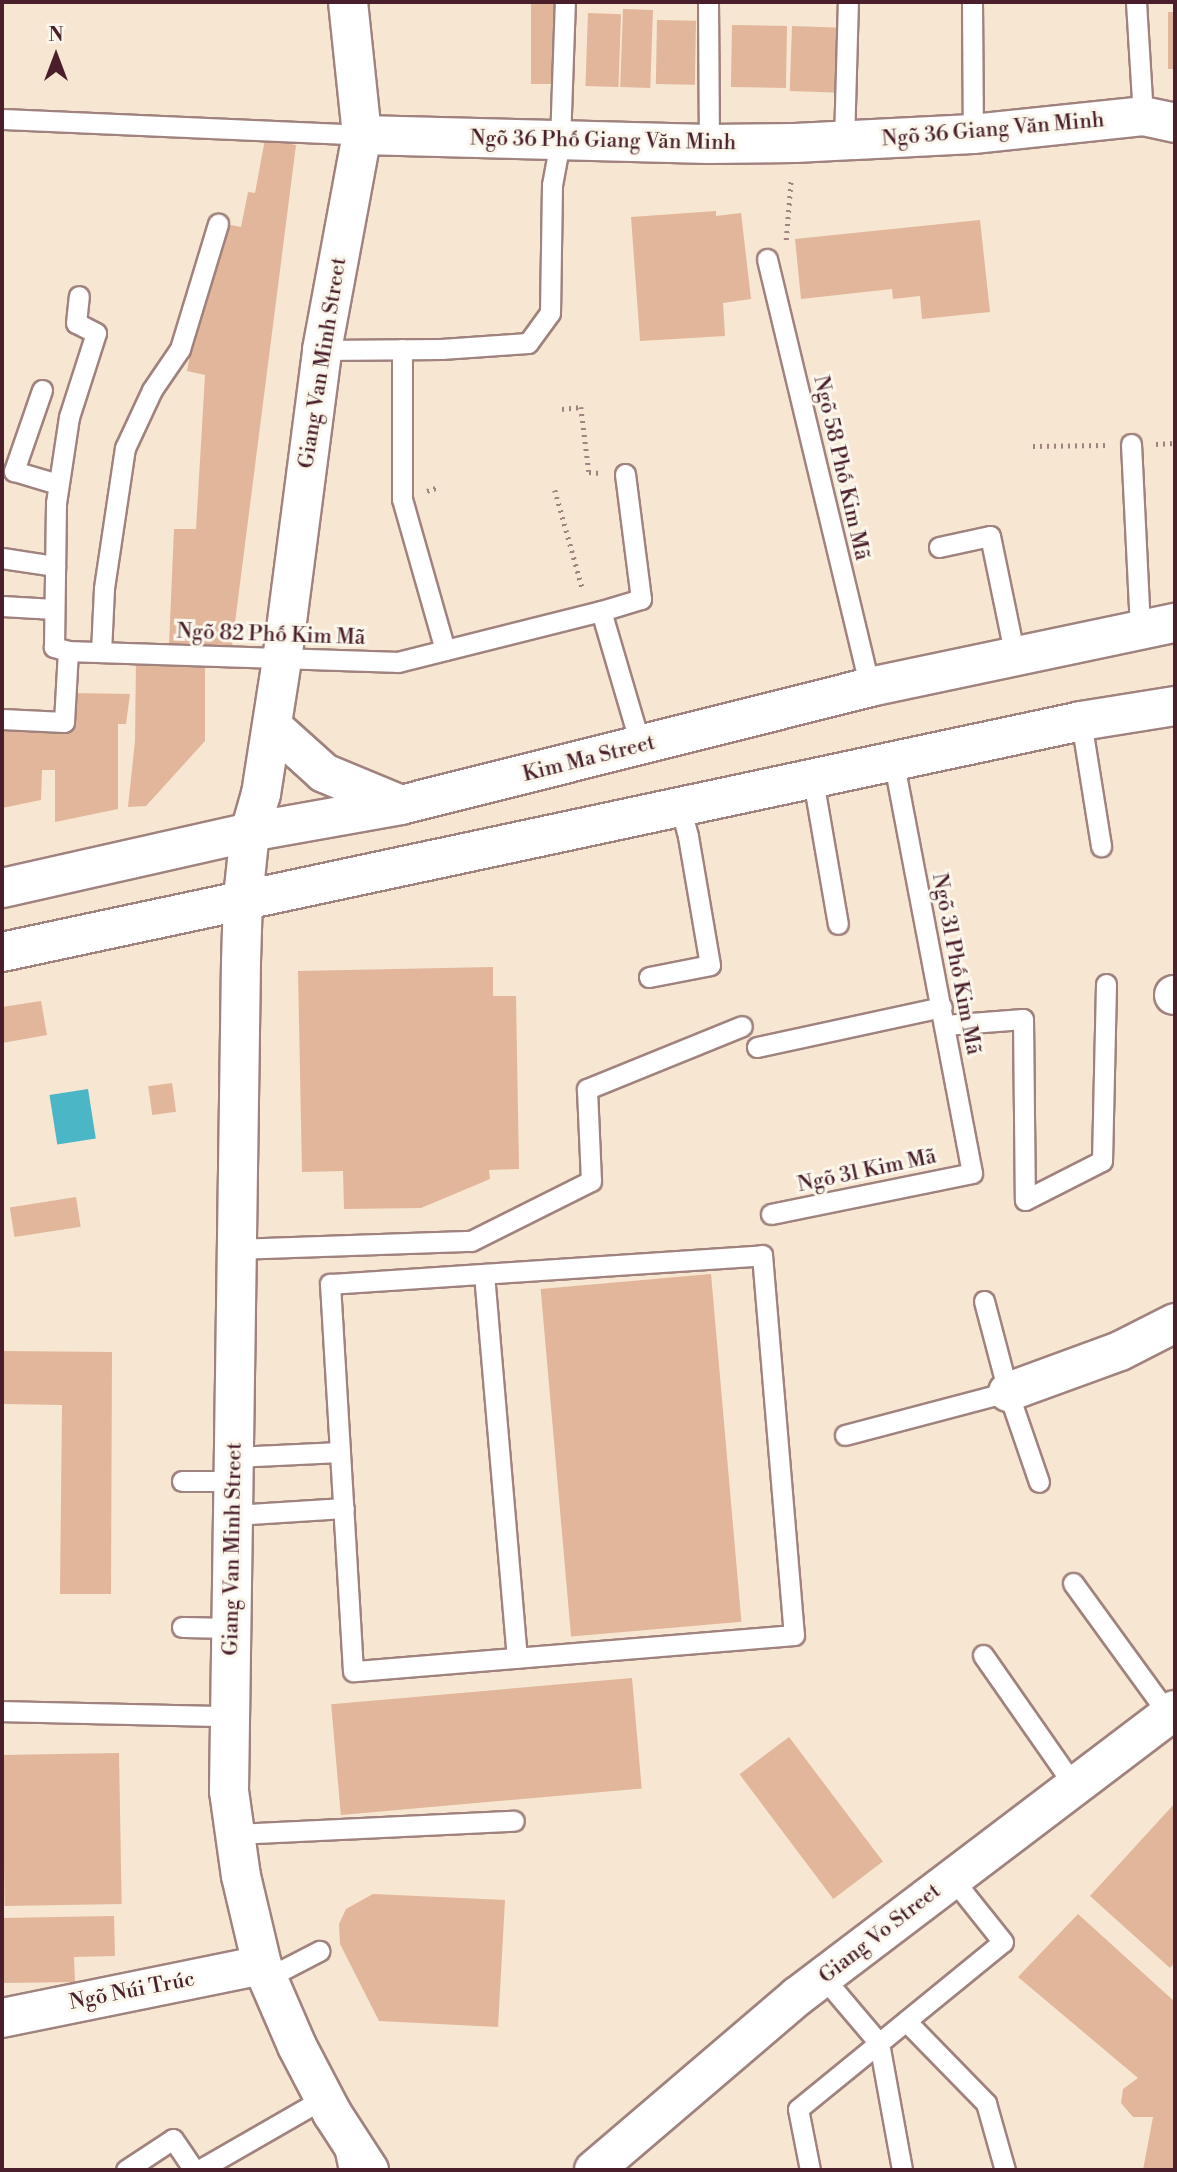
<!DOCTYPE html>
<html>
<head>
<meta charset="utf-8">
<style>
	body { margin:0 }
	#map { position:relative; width:1177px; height:2172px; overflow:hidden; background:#f7e6d1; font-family:"Libre Bodoni",serif }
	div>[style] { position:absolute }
	.water>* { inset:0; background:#4ab6c6; transform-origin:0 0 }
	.building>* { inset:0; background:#e1b69b; transform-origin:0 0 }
	.path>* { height:4.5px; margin-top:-2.25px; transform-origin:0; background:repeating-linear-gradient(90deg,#a0827e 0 2px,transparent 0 7px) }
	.roads { filter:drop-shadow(2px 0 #a0827e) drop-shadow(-2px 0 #a0827e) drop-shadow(0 2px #a0827e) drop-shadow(0 -2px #a0827e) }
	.service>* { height:19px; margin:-9.5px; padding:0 9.5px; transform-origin:9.5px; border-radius:9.5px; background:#fff }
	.minor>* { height:38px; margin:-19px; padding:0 19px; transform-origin:19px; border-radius:19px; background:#fff }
	.tertiary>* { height:38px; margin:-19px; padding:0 19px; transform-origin:19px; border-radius:19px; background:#fff }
	.secondary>* { height:38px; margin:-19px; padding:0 19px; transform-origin:19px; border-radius:19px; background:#fff }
	.primary>* { height:38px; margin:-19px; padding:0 19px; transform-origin:19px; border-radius:19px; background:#fff }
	span { translate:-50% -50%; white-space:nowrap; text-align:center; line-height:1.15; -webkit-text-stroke:6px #fbf7ec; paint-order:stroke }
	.street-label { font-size:21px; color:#4a1f2b }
	.frame { position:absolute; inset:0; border:4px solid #4a1f2b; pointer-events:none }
	.north { position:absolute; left:21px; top:21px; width:70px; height:70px; -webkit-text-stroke:5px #fbf7ec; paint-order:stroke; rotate:0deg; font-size:19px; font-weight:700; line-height:28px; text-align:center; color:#4a1f2b }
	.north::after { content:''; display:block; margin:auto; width:24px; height:32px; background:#4a1f2b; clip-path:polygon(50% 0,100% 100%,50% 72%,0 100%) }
</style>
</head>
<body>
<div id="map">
	<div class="water">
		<i style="left:88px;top:1089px;width:50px;height:39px;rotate:81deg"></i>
	</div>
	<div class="building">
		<i style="left:531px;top:2px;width:31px;height:82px"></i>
		<i style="left:623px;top:9px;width:30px;height:78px;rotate:2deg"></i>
		<i style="left:1168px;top:12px;width:7px;height:57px"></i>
		<i style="left:588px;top:13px;width:33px;height:73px;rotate:2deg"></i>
		<i style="left:657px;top:20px;width:39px;height:64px;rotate:1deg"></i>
		<i style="left:732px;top:25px;width:55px;height:62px;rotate:1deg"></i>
		<i style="left:792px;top:26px;width:50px;height:65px;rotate:2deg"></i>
		<i style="clip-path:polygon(265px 139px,296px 145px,232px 646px,169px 645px,174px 529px,196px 529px,205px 375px,187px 371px,200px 302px,220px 223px,241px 227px,248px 192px,255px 193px)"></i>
		<i style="clip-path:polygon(716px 211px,716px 216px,741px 213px,751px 299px,723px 303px,725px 336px,640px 341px,631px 217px)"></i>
		<i style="clip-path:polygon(980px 220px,990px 312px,922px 319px,920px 296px,893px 299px,892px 289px,801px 299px,795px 239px)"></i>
		<i style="clip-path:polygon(136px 661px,205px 661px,205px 741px,146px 806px,128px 807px,135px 741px)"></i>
		<i style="clip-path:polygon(70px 693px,130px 694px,126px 724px,118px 724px,118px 809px,55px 822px,55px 770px,42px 770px,41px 800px,2px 808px,2px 729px,43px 730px)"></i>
		<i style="clip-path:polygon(493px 967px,493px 996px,516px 996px,519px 1169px,489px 1170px,490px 1179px,421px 1208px,344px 1209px,343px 1171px,302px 1172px,298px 971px)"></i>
		<i style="clip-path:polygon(41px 1001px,47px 1035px,2px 1043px,2px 1007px)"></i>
		<i style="left:172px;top:1083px;width:29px;height:24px;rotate:82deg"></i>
		<i style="left:76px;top:1197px;width:30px;height:67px;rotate:81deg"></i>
		<i style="left:711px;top:1274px;width:349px;height:171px;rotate:85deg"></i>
		<i style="clip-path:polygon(2px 1351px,112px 1352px,111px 1594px,60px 1594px,62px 1405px,2px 1404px)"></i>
		<i style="left:632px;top:1678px;width:111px;height:302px;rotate:85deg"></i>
		<i style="left:789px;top:1737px;width:156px;height:62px;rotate:53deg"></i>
		<i style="left:119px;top:1753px;width:151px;height:117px;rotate:89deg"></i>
		<i style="clip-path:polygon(1175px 1803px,1175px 1962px,1170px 1968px,1090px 1896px)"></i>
		<i style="clip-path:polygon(373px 1894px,505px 1900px,498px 2027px,379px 2021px,340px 1944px,339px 1924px,346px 1909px)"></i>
		<i style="clip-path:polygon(1078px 1914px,1175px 2002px,1175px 2170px,1143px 2170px,1153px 2117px,1133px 2117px,1121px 2103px,1123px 2089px,1138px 2078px,1018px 1977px)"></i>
		<i style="clip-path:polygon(114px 1916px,115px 1956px,74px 1957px,75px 1982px,2px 1983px,2px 1918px)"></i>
	</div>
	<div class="path">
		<i style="left:786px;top:240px;width:61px;rotate:-85.3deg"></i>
		<i style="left:562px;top:409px;width:19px;rotate:-6deg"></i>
		<i style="left:581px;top:407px;width:65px;rotate:83deg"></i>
		<i style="left:589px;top:472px;width:11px;rotate:5deg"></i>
		<i style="left:1156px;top:444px;width:19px;rotate:-3deg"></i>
		<i style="left:1033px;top:446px;width:73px;rotate:-0.8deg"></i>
		<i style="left:555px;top:490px;width:104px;rotate:74.4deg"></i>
		<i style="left:427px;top:491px;width:13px;rotate:-18deg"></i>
	</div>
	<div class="roads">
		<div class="service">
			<i style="left:708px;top:2px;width:142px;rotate:89.6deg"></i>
			<i style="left:972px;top:2px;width:132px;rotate:89.6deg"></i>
			<i style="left:1136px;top:2px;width:114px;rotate:86.5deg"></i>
			<i style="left:2px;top:119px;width:360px;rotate:2.5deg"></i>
			<i style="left:844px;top:142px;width:140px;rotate:-88.4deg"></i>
			<i style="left:767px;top:259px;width:440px;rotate:76.5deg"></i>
			<i style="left:402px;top:349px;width:150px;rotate:90deg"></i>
			<i style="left:402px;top:499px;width:157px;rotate:74.1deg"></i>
			<i style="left:322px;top:350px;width:119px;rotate:-0.5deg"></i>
			<i style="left:441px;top:349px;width:87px;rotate:-3.9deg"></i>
			<i style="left:528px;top:343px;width:37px;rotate:-54deg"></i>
			<i style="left:550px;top:313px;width:128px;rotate:-89.1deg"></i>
			<i style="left:552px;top:185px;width:44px;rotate:-79.5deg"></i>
			<i style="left:560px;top:142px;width:140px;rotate:-88deg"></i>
			<i style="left:42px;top:390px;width:86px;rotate:109.1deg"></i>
			<i style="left:14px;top:471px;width:46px;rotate:16.5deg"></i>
			<i style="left:1131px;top:444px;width:186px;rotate:87.2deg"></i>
			<i style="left:625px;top:474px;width:126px;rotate:82.7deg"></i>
			<i style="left:641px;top:599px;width:42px;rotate:163.3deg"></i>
			<i style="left:601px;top:611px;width:142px;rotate:73.6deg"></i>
			<i style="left:939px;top:547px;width:52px;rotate:-12.2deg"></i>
			<i style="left:990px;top:536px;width:124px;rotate:78.3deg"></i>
			<i style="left:2px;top:558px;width:54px;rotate:8.6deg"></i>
			<i style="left:2px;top:606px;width:52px;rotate:3.3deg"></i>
			<i style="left:68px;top:651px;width:15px;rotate:-164deg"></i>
			<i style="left:54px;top:647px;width:144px;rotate:-89.2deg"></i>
			<i style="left:56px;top:503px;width:87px;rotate:-81.4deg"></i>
			<i style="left:69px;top:417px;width:88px;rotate:-72.2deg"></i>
			<i style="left:96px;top:333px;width:22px;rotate:-153deg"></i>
			<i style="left:76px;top:323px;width:27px;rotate:-84deg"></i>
			<i style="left:101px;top:652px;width:64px;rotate:-87.3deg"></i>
			<i style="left:104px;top:588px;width:142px;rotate:-81.5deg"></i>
			<i style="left:125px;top:448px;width:64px;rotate:-65deg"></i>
			<i style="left:152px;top:390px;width:50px;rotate:-55.7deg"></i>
			<i style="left:180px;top:349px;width:131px;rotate:-73.1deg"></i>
			<i style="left:2px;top:719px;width:62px;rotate:2.8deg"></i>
			<i style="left:64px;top:722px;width:71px;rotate:-86.8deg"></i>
			<i style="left:68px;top:651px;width:330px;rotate:1.9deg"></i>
			<i style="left:398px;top:662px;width:209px;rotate:-14.1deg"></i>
			<i style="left:1081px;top:721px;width:127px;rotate:80.9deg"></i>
			<i style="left:813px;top:780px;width:146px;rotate:80.2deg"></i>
			<i style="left:649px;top:977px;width:62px;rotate:-11.1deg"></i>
			<i style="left:710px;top:965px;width:131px;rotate:-99.7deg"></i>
			<i style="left:688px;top:836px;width:30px;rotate:-105deg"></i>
			<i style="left:945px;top:1025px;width:78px;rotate:-4.4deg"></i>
			<i style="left:1023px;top:1019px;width:181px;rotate:89.4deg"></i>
			<i style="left:1025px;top:1200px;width:86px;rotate:-26.9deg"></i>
			<i style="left:1102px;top:1161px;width:177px;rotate:-88.7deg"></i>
			<i style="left:757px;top:1047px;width:189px;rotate:-12.2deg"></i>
			<i style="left:771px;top:1214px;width:205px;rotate:-11.5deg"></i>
			<i style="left:972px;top:1173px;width:417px;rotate:-100.8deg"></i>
			<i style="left:237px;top:1249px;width:234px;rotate:-2deg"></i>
			<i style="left:471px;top:1241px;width:134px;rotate:-26.6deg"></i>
			<i style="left:591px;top:1181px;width:92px;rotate:-92.5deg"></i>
			<i style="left:587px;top:1089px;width:167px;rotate:-22.1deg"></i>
			<i style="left:762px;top:1255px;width:381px;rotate:85.2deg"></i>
			<i style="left:794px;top:1635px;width:442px;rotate:175.3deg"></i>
			<i style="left:353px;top:1671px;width:388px;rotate:-93.4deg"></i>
			<i style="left:330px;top:1284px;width:433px;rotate:-3.8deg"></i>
			<i style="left:484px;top:1274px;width:385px;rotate:85.1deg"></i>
			<i style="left:984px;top:1301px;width:94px;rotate:75.2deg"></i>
			<i style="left:1008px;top:1392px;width:95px;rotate:71deg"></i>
			<i style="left:845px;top:1435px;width:169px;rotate:-14.8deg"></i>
			<i style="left:234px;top:1457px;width:106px;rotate:-2.7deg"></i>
			<i style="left:182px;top:1481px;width:52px"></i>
			<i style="left:234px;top:1515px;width:110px;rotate:-3.6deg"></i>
			<i style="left:1073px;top:1583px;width:163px;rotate:54deg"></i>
			<i style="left:182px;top:1627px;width:50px;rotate:1.1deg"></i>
			<i style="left:983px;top:1655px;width:161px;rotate:55.1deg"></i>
			<i style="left:2px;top:1711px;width:228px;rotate:1.3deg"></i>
			<i style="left:234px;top:1834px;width:280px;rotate:-2.7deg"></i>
			<i style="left:823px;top:1977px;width:87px;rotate:49.7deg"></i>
			<i style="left:879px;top:2043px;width:129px;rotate:79.7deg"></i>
			<i style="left:267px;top:1978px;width:59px;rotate:-27.4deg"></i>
			<i style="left:906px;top:2021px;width:115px;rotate:45.7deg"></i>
			<i style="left:986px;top:2103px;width:70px;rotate:74.2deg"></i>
			<i style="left:126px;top:2170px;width:56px;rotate:-33.4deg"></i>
			<i style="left:173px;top:2139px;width:37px;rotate:56deg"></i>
			<i style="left:199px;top:2170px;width:144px;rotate:-29.9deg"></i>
			<i style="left:810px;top:2170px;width:62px;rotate:-101.1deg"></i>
			<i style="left:798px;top:2109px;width:264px;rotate:-39.2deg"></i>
			<i style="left:1003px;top:1942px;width:82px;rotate:-128.6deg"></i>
		</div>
		<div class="minor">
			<i style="left:362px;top:135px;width:347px;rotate:1.5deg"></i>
			<i style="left:709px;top:144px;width:86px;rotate:-0.7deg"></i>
			<i style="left:795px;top:143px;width:178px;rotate:-2.9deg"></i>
			<i style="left:973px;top:134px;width:171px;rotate:-6deg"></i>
			<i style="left:1143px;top:116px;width:33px;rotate:12deg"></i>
			<i style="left:1174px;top:995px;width:1px"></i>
			<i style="left:1008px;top:1392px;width:119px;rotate:-20.1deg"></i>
			<i style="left:1120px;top:1351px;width:62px;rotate:-27deg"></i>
			<i style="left:2px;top:2018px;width:265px;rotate:-11.5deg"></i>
		</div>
		<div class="tertiary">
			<i style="left:272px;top:726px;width:70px;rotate:42.1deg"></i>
			<i style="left:324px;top:773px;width:83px;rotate:22.6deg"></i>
			<i style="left:250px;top:832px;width:40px;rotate:-74deg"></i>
			<i style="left:261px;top:794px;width:136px;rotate:-81.1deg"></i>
			<i style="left:282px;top:660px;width:313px;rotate:-82.6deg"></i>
			<i style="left:322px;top:350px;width:219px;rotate:-79.5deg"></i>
			<i style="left:362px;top:135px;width:134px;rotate:-96deg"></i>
		</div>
		<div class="secondary">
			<i style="left:250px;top:832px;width:66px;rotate:96.1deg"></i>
			<i style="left:243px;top:898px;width:64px;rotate:91.8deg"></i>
			<i style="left:241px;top:962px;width:829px;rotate:90.83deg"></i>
			<i style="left:229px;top:1791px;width:86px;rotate:82deg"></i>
			<i style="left:241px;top:1876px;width:91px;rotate:76.7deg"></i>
			<i style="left:262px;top:1965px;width:88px;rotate:66.6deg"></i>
			<i style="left:297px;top:2046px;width:76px;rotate:62.4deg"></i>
			<i style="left:332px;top:2113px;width:68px;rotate:57deg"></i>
			<i style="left:594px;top:2170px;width:268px;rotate:-40.5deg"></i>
			<i style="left:798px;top:1996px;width:473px;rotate:-37.2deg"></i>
		</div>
		<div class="primary">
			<i style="left:2px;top:888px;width:254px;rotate:-12.7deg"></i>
			<i style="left:250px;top:832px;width:153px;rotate:-10.1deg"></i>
			<i style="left:401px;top:805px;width:484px;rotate:-14.1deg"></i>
			<i style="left:870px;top:687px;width:312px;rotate:-11.9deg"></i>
			<i style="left:2px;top:952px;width:1103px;rotate:-12.08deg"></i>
			<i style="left:1081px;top:721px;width:95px;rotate:-9.1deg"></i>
			<i style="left:355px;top:2151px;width:19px;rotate:78deg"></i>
		</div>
	</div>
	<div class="street-label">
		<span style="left:993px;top:130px;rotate:-5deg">Ngõ 36 Giang Văn Minh</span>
		<span style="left:603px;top:141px;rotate:1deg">Ngõ 36 Phố Giang Văn Minh</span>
		<span style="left:323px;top:363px;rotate:-81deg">Giang Van Minh Street</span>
		<span style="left:841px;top:468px;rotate:77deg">Ngõ 58 Phố Kim Mã</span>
		<span style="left:271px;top:635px;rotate:2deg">Ngõ 82 Phố Kim Mã</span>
		<span style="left:589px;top:759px;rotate:-14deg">Kim Ma Street</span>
		<span style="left:956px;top:964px;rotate:79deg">Ngõ 31 Phố Kim Mã</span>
		<span style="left:867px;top:1171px;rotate:-12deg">Ngõ 31 Kim Mã</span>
		<span style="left:233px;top:1549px;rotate:-89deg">Giang Van Minh Street</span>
		<span style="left:880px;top:1934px;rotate:-38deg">Giang Vo Street</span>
		<span style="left:132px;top:1991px;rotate:-11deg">Ngõ Núi Trúc</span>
	</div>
	<div class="frame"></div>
	<div class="north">N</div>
</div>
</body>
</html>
